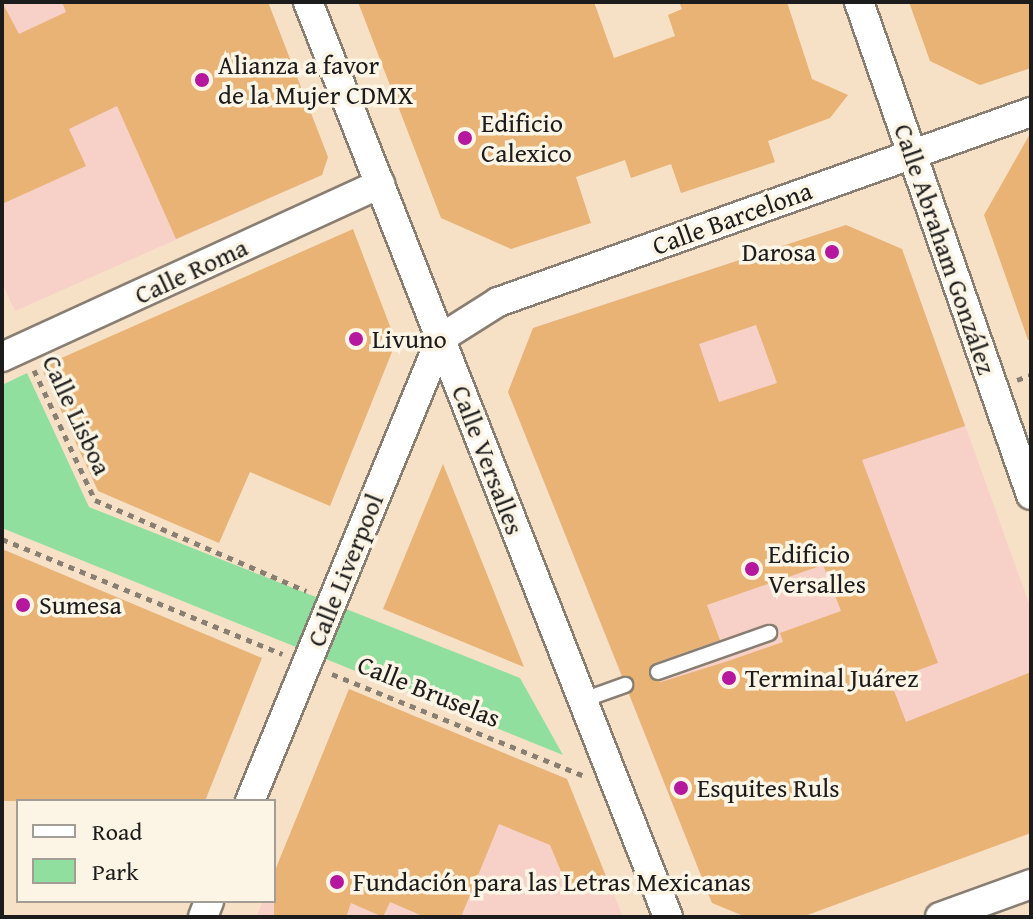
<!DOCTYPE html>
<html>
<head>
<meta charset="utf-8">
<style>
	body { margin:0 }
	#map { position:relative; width:1033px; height:919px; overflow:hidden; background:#f6e1c7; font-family:"Gentium Book Plus",serif }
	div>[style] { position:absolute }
	.built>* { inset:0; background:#f7d1c8 }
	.green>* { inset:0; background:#90df9e }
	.building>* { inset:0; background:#e8b375 }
	.path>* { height:5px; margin-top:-2.5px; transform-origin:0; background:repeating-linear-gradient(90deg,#897e72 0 6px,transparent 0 12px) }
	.roads { filter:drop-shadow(2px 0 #897e72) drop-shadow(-2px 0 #897e72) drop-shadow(0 2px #897e72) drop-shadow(0 -2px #897e72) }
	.lane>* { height:14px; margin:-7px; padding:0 7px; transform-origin:7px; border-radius:7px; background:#fff }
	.street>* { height:28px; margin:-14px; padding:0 14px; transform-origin:14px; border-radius:14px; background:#fff }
	.dots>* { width:22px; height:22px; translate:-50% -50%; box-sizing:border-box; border:4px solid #fcf5e5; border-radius:50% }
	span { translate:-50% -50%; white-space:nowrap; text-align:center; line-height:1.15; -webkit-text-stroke:7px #fcf5e5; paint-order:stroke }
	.poi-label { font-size:26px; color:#1c1c1c }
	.left { translate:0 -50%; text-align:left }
	.right { translate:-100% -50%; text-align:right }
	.street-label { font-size:26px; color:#1c1c1c }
	.frame { position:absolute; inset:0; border:4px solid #1c1c1c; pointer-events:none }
	.legend { position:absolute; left:16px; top:799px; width:260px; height:104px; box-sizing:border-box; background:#fcf5e5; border:2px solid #a29e95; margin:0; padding:10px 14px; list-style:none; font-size:24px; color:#1c1c1c }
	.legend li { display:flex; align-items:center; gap:16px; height:40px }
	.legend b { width:40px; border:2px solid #a29e95 }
</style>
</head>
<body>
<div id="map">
	<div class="built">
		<i style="clip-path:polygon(2px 2px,268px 2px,328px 157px,322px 175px,15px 311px,2px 283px)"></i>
		<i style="clip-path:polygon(846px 225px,902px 249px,1031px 609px,1031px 833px,712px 903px,508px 392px,533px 328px)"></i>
		<i style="clip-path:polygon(349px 689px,567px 779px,623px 917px,256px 917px,263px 901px,274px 901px,274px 873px)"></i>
	</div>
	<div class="green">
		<i style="clip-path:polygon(27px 373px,89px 507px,520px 678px,563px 755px,2px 528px,2px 385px)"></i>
	</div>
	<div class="building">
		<i style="clip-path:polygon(2px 2px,19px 34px,66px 12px,62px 2px,268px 2px,328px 157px,322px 175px,176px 239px,117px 106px,69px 129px,86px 166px,2px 204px)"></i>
		<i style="clip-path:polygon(358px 2px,594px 2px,614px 58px,675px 36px,668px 15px,682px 9px,679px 2px,787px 2px,812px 79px,848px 95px,830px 118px,768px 141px,775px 162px,681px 193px,671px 164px,631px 178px,625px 160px,576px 177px,591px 223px,511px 249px,441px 218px)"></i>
		<i style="clip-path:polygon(909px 2px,1031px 2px,1031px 68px,980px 85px,930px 61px)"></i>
		<i style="clip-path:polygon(1031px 132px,1031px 340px,1028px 340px,984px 215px)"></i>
		<i style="clip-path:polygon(evenodd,846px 225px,902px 249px,965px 426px,862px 460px,938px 663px,890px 680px,906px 722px,1031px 672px,1031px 833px,802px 917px,746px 917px,712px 903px,629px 694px,634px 681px,622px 676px,508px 392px,533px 328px,846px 225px,756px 325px,777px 383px,719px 402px,699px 344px,756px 325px,846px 225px,823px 565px,841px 611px,780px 633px,783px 642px,728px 661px,661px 682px,649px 676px,655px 663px,720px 640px,707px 605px,823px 565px)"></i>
		<i style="clip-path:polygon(353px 229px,396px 342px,330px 506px,250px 472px,219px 543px,98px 491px,41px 367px)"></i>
		<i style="clip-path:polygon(443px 464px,524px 667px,383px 609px)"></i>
		<i style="clip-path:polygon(2px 549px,262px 658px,205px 801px,2px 801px)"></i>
		<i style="clip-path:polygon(349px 689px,567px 779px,607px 879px,570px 893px,550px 845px,499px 824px,461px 917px,425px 917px,390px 902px,383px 917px,351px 903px,346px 917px,274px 917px,274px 873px)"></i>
	</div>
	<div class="path">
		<i style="left:34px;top:370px;width:144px;rotate:64.9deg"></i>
		<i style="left:95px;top:500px;width:230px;rotate:23.3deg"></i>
		<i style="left:1017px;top:380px;width:15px;rotate:-20deg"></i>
		<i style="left:2px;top:539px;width:303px;rotate:22.3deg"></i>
		<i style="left:332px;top:674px;width:270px;rotate:22deg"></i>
	</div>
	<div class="roads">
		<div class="lane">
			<i style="left:658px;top:672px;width:118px;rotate:-19.4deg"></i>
			<i style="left:583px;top:700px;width:45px;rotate:-19.7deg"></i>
		</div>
		<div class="street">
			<i style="left:308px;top:2px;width:983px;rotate:68.52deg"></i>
			<i style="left:859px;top:2px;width:522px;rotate:70.77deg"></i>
			<i style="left:2px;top:357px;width:416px;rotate:-24.6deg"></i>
			<i style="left:250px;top:801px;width:501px;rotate:-67.58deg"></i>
			<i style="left:441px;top:338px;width:67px;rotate:-32.3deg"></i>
			<i style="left:498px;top:302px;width:566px;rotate:-19.62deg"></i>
			<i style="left:203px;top:917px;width:17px;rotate:-69deg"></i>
			<i style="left:940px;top:917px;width:97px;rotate:-19.9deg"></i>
		</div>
	</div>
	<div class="dots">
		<i style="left:202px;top:80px;background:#b5179e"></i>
		<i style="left:465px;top:138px;background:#b5179e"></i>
		<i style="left:832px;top:252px;background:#b5179e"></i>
		<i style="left:356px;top:339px;background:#b5179e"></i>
		<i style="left:752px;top:569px;background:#b5179e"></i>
		<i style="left:23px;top:605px;background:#b5179e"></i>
		<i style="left:729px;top:678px;background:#b5179e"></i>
		<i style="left:681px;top:788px;background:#b5179e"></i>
		<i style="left:337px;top:882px;background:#b5179e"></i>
	</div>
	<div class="poi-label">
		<span class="left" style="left:218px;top:80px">Alianza a favor<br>de la Mujer CDMX</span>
		<span class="left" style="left:481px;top:138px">Edificio<br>Calexico</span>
		<span class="right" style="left:816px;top:252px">Darosa</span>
		<span class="left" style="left:372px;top:339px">Livuno</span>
		<span class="left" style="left:768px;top:569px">Edificio<br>Versalles</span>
		<span class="left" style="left:39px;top:605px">Sumesa</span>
		<span class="left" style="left:745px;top:678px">Terminal Juárez</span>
		<span class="left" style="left:697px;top:788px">Esquites Ruls</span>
		<span class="left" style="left:353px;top:882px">Fundación para las Letras Mexicanas</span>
	</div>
	<div class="street-label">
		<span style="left:732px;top:218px;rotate:-20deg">Calle Barcelona</span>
		<span style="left:945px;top:249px;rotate:71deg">Calle Abraham González</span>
		<span style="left:191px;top:271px;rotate:-25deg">Calle Roma</span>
		<span style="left:77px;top:415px;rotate:65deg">Calle Lisboa</span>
		<span style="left:488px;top:460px;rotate:69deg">Calle Versalles</span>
		<span style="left:345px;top:570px;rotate:-68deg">Calle Liverpool</span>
		<span style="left:429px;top:691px;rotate:22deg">Calle Bruselas</span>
	</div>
	<div class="frame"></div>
	<ul class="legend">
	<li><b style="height:10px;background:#fff"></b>Road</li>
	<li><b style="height:22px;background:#90df9e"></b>Park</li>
	</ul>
</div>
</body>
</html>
